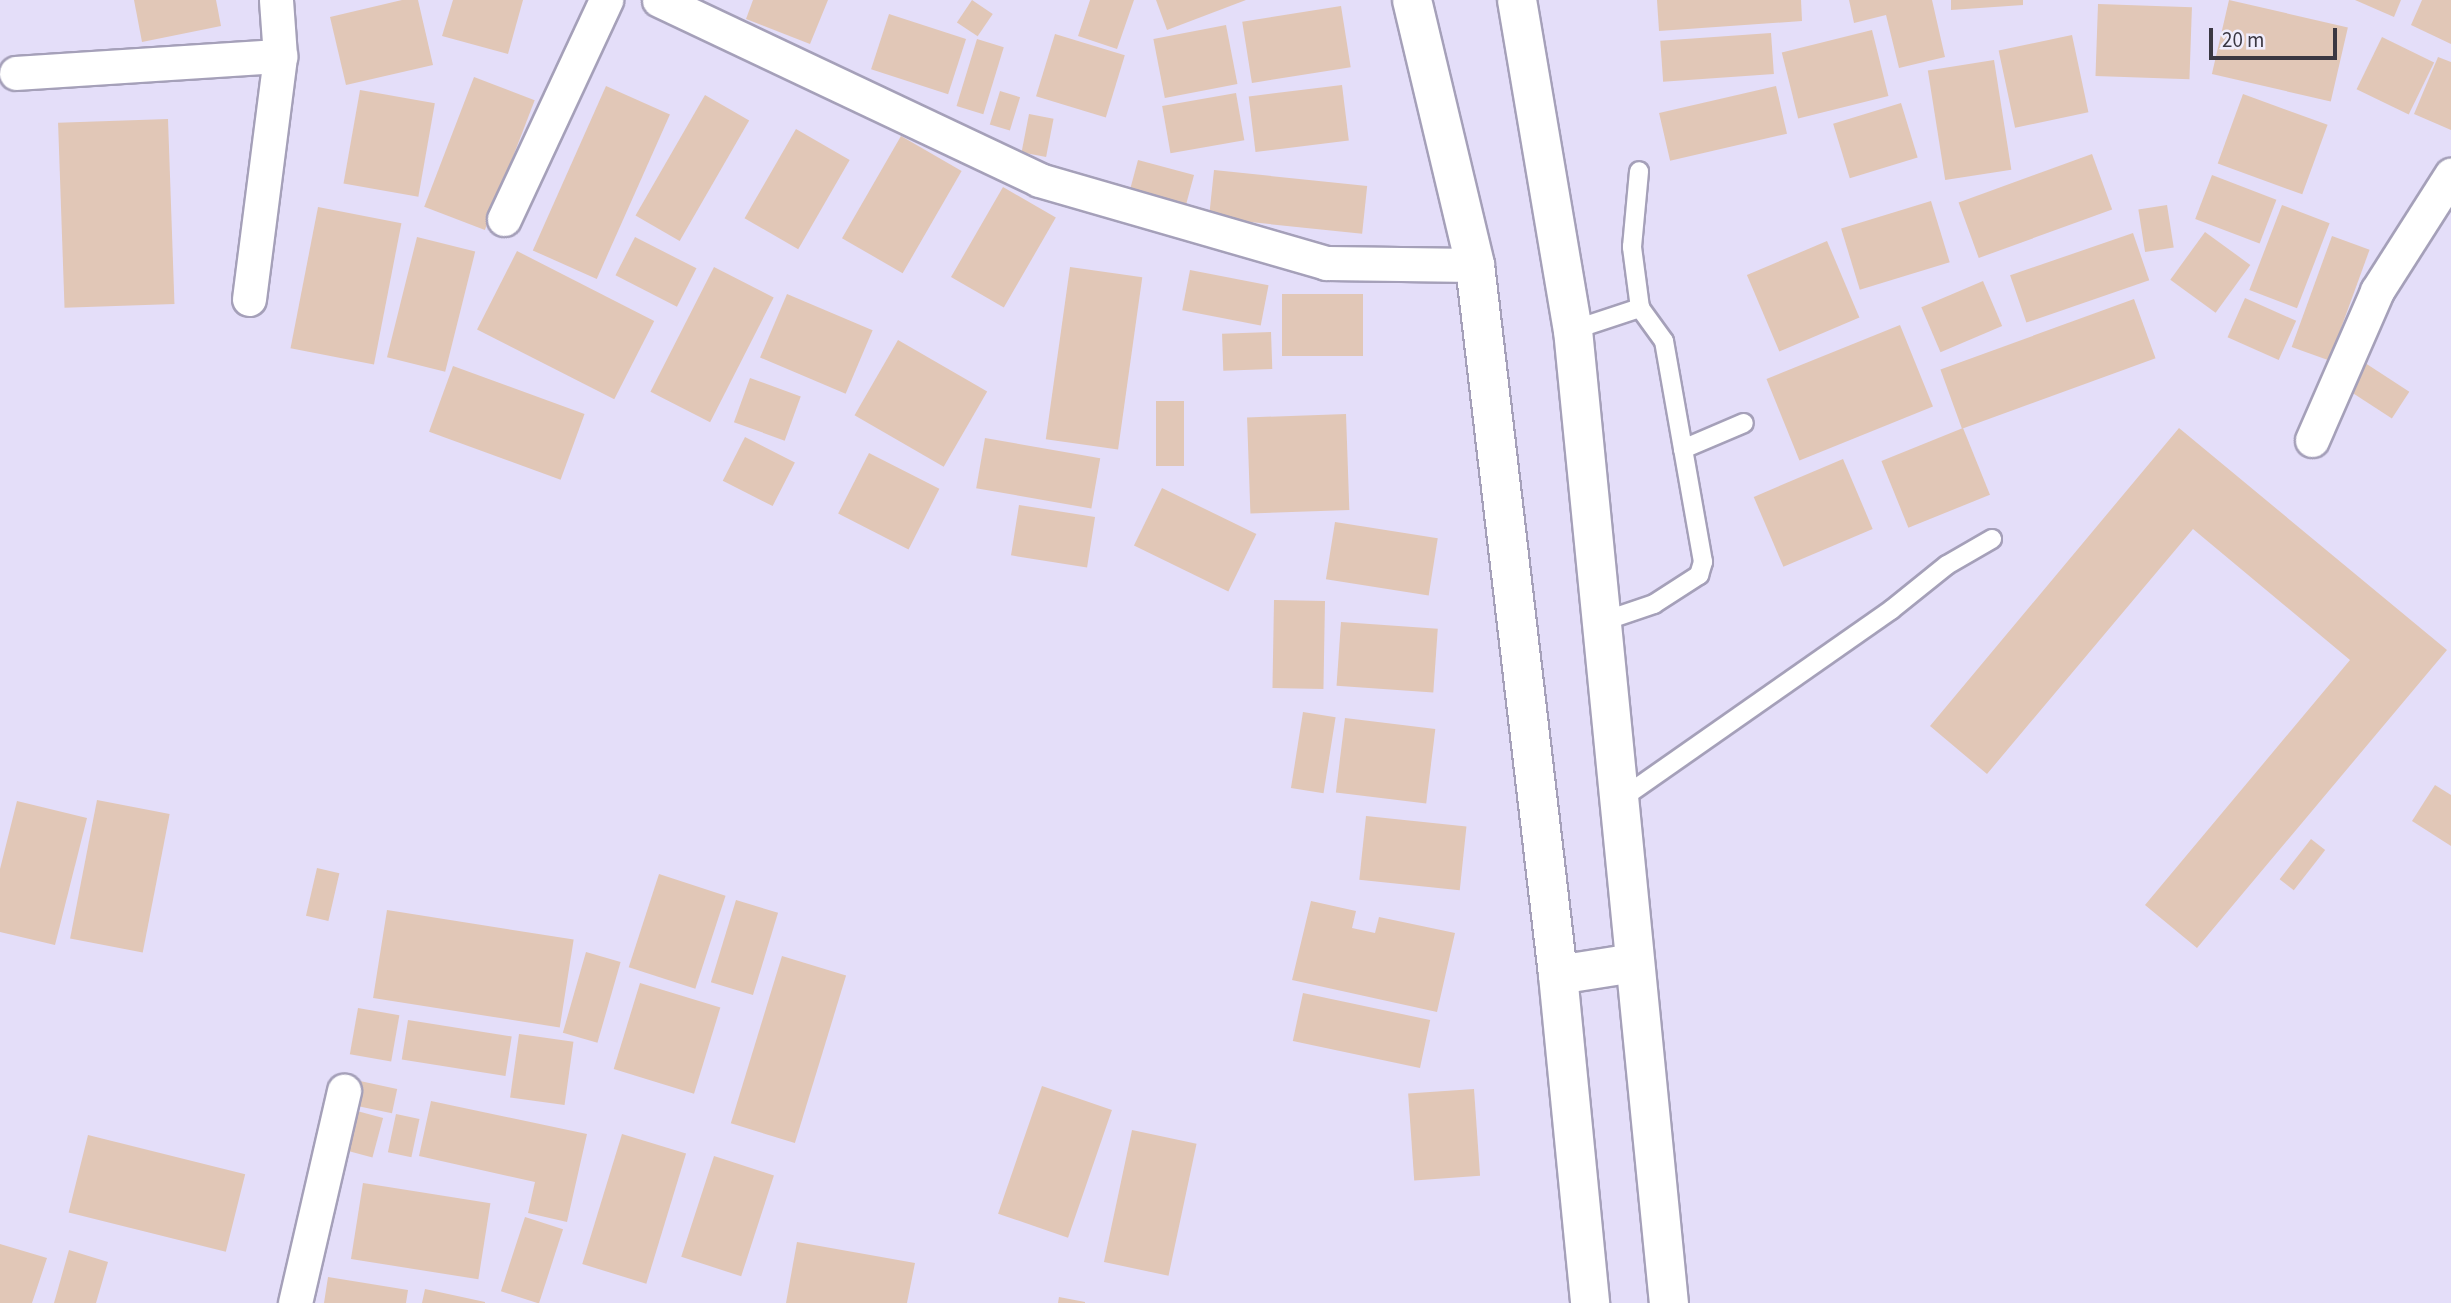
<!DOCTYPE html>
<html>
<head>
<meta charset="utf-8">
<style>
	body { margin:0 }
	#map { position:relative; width:2451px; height:1303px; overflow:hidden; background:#e4def9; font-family:"Source Sans 3",sans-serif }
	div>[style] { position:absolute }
	.building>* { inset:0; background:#e1c7b7; transform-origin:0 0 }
	.roads { filter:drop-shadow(2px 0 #a5a0b9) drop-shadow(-2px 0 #a5a0b9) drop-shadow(0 2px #a5a0b9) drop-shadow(0 -2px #a5a0b9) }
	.lane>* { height:18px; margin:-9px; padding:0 9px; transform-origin:9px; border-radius:9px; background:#fff }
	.street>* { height:33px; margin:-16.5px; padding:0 16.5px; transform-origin:16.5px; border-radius:16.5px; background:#fff }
	.primary>* { height:38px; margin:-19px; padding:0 19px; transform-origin:19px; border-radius:19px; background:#fff }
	span { translate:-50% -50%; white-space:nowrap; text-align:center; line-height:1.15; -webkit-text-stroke:5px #f0edfd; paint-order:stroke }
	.scale { position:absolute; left:2209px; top:28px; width:128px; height:32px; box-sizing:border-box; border:4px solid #3a3742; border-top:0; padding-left:9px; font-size:21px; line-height:24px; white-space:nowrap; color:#3a3742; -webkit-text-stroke:5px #f0edfd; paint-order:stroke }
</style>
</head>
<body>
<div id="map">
	<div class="building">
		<i style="clip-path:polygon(134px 0,216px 0,221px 26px,142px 42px)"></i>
		<i style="clip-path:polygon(402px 0,418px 0,433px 65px,346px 85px,330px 17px)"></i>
		<i style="clip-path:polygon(453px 0,523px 0,508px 54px,442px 36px)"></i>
		<i style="clip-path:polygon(753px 0,828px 0,810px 44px,746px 19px)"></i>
		<i style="left:972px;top:0;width:25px;height:27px;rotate:34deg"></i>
		<i style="clip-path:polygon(1090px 0,1134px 0,1117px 49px,1078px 36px)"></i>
		<i style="clip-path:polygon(1156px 0,1246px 0,1167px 30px)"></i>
		<i style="clip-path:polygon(1657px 0,1801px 0,1802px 21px,1659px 31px)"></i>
		<i style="clip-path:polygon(1849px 0,1932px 0,1945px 57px,1899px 68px,1886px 15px,1854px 23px)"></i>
		<i style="clip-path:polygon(1951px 0,2023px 0,2023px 5px,1951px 10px)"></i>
		<i style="left:2229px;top:0;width:122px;height:76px;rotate:13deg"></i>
		<i style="clip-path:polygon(2355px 0,2401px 0,2394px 17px)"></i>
		<i style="clip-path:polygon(2422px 0,2451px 0,2451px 44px,2411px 25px)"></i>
		<i style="left:2098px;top:4px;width:94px;height:72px;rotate:2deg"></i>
		<i style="left:1341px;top:6px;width:62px;height:100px;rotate:81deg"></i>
		<i style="left:889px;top:14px;width:81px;height:58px;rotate:18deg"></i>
		<i style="left:1226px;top:25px;width:60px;height:74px;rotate:79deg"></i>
		<i style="left:1872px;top:30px;width:68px;height:93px;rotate:76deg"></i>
		<i style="left:1771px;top:33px;width:41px;height:111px;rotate:86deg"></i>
		<i style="left:1055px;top:34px;width:73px;height:65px;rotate:17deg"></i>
		<i style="left:2072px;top:35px;width:79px;height:75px;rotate:78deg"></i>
		<i style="left:2382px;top:37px;width:58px;height:58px;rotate:26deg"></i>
		<i style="left:977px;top:39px;width:28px;height:70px;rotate:17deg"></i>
		<i style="clip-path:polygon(2438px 57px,2451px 62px,2451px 130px,2414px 114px)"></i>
		<i style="left:1994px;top:60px;width:111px;height:67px;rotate:81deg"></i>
		<i style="left:474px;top:77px;width:65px;height:139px;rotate:21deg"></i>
		<i style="left:1342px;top:85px;width:56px;height:94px;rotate:83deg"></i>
		<i style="left:606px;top:86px;width:70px;height:180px;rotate:24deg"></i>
		<i style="left:1776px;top:86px;width:49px;height:120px;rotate:77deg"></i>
		<i style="left:360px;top:90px;width:76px;height:95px;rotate:10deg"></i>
		<i style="left:1000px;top:91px;width:21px;height:35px;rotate:17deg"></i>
		<i style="left:1236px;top:93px;width:48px;height:75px;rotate:80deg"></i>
		<i style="left:2243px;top:94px;width:90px;height:74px;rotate:20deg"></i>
		<i style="left:705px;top:95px;width:51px;height:139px;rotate:30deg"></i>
		<i style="left:1901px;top:103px;width:57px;height:71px;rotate:73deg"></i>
		<i style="left:1029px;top:114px;width:25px;height:39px;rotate:11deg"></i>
		<i style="left:168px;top:119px;width:185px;height:110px;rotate:88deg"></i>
		<i style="left:796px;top:129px;width:62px;height:103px;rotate:30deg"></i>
		<i style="left:901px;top:136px;width:70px;height:118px;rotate:30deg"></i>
		<i style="left:2092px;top:154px;width:59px;height:142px;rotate:70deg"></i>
		<i style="left:1138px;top:160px;width:58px;height:34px;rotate:15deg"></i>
		<i style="left:1214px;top:170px;width:154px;height:48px;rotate:6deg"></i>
		<i style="left:2212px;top:175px;width:69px;height:47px;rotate:21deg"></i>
		<i style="left:1003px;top:187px;width:61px;height:104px;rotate:30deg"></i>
		<i style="left:1931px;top:201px;width:64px;height:94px;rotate:73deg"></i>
		<i style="left:2167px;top:205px;width:43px;height:29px;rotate:81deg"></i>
		<i style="left:2282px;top:205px;width:51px;height:91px;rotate:21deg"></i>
		<i style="left:318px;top:207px;width:85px;height:144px;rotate:11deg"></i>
		<i style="left:2205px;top:232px;width:56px;height:59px;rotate:36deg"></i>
		<i style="left:2133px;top:233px;width:50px;height:130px;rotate:71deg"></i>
		<i style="left:2332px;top:236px;width:40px;height:118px;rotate:20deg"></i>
		<i style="left:417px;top:237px;width:60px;height:124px;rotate:14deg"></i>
		<i style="left:635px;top:237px;width:69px;height:43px;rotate:27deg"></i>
		<i style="left:1827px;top:241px;width:83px;height:87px;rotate:67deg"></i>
		<i style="left:517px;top:251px;width:154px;height:88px;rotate:27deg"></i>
		<i style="left:714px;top:267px;width:67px;height:140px;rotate:27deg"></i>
		<i style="left:1070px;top:267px;width:73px;height:174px;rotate:8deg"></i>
		<i style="left:1190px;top:270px;width:80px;height:41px;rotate:11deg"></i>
		<i style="left:1983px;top:281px;width:49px;height:67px;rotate:67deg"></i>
		<i style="left:787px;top:294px;width:93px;height:69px;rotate:23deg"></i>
		<i style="left:1282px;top:294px;width:81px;height:62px"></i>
		<i style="left:2245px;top:298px;width:56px;height:43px;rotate:24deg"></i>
		<i style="left:2134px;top:299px;width:63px;height:206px;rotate:70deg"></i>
		<i style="left:1900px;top:325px;width:88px;height:144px;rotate:68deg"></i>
		<i style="left:1271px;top:332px;width:37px;height:49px;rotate:88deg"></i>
		<i style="left:898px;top:340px;width:103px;height:87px;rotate:30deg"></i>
		<i style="left:2359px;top:359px;width:60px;height:32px;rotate:33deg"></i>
		<i style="left:453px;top:366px;width:140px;height:70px;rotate:20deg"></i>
		<i style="left:750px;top:378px;width:54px;height:47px;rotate:20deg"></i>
		<i style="left:1156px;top:401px;width:28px;height:65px"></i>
		<i style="left:1346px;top:414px;width:96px;height:99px;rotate:88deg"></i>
		<i style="left:1963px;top:428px;width:72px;height:88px;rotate:68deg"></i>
		<i style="clip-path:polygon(2179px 428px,2447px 650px,2197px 948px,2145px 905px,2350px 660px,2193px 529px,1987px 774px,1930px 726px)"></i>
		<i style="left:745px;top:437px;width:56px;height:49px;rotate:27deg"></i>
		<i style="left:985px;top:438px;width:117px;height:51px;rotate:10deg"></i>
		<i style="left:869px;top:453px;width:79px;height:68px;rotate:27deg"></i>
		<i style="left:1843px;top:459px;width:76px;height:97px;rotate:67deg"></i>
		<i style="left:1162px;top:488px;width:105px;height:64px;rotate:26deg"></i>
		<i style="left:1019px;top:505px;width:77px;height:51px;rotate:9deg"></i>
		<i style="left:1335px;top:522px;width:104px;height:58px;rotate:9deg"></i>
		<i style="left:1274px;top:600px;width:51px;height:88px;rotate:1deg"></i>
		<i style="left:1341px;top:622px;width:97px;height:64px;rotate:4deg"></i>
		<i style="left:1303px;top:712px;width:33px;height:77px;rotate:9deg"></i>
		<i style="left:1345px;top:718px;width:91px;height:75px;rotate:7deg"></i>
		<i style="clip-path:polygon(2435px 785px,2451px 795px,2451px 846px,2412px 821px)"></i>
		<i style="left:97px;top:800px;width:74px;height:141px;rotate:11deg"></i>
		<i style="clip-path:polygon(17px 801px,87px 818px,55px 945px,0 932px,0 869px)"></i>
		<i style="left:1366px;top:816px;width:101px;height:64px;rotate:6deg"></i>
		<i style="left:2311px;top:839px;width:18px;height:51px;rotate:38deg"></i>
		<i style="left:317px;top:868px;width:23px;height:49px;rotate:13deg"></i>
		<i style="left:659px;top:874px;width:70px;height:98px;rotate:18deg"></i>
		<i style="left:736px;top:900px;width:44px;height:86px;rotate:17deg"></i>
		<i style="clip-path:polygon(1311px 901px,1356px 911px,1352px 928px,1375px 933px,1379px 917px,1455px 933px,1437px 1012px,1292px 980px)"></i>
		<i style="left:387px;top:910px;width:189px;height:89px;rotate:9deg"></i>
		<i style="left:586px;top:952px;width:36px;height:84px;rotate:16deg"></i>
		<i style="left:782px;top:956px;width:67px;height:175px;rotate:17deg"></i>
		<i style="left:640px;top:983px;width:84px;height:90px;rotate:17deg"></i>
		<i style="left:1303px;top:993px;width:130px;height:49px;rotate:12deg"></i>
		<i style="left:358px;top:1008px;width:42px;height:47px;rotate:10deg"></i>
		<i style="left:408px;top:1020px;width:105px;height:40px;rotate:9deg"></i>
		<i style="left:519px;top:1034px;width:55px;height:64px;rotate:8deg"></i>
		<i style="left:360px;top:1081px;width:38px;height:25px;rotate:12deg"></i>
		<i style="left:1042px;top:1086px;width:74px;height:135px;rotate:19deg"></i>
		<i style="left:1474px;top:1089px;width:87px;height:66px;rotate:86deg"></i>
		<i style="clip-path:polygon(431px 1101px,587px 1134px,567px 1222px,528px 1213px,535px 1182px,419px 1156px)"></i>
		<i style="left:357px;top:1111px;width:27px;height:41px;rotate:15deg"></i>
		<i style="left:396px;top:1114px;width:24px;height:39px;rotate:12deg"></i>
		<i style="left:1132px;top:1130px;width:66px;height:135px;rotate:12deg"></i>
		<i style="left:622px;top:1134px;width:67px;height:136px;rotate:17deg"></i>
		<i style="left:88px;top:1135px;width:162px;height:80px;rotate:14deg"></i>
		<i style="left:714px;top:1156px;width:63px;height:106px;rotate:18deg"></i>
		<i style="left:363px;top:1183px;width:129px;height:77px;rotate:9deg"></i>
		<i style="left:525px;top:1217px;width:40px;height:78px;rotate:18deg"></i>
		<i style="clip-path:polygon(797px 1242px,915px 1263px,907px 1303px,786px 1303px)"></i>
		<i style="clip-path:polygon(0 1244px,47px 1258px,32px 1303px,0 1303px)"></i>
		<i style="clip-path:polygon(69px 1250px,108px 1262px,96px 1303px,54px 1303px)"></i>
		<i style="clip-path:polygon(328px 1277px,408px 1290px,406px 1303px,324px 1303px)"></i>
		<i style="clip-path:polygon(425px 1289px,485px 1302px,485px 1303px,422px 1303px)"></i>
		<i style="clip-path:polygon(1059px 1297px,1085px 1302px,1085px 1303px,1058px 1303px)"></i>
	</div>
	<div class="roads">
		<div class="lane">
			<i style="left:1640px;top:308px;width:41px;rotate:54deg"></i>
			<i style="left:1664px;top:341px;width:110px;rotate:80deg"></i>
			<i style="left:1573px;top:330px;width:71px;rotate:-18.2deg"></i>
			<i style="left:1640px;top:308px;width:62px;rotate:-97.5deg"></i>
			<i style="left:1632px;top:247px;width:76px;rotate:-84.7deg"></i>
			<i style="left:1604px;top:621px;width:53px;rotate:-18.8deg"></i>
			<i style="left:1654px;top:604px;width:54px;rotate:-32.8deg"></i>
			<i style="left:1699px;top:575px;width:14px;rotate:-73deg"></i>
			<i style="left:1703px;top:562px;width:115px;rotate:-100deg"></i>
			<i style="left:1683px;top:449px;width:66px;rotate:-23.1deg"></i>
			<i style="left:1621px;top:799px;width:330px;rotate:-35deg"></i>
			<i style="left:1891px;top:610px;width:72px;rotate:-38.8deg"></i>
			<i style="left:1947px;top:565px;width:52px;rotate:-30deg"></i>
		</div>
		<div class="street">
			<i style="left:659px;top:0;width:420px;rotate:25.3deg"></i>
			<i style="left:1039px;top:180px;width:299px;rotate:16.1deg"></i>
			<i style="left:1326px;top:263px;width:149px;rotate:0.8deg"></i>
			<i style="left:16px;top:73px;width:265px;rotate:-3.7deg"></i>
			<i style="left:504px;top:219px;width:242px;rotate:-65deg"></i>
			<i style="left:249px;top:299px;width:245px;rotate:-82.7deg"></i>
			<i style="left:280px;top:56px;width:56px;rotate:-94.1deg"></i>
			<i style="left:2312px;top:440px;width:163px;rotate:-66.4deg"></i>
			<i style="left:2377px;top:291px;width:138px;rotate:-57.5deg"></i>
			<i style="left:295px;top:1303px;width:218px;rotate:-77deg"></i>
		</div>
		<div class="primary">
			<i style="left:1412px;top:0;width:272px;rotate:76.6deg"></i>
			<i style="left:1475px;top:265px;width:715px;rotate:83.33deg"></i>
			<i style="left:1558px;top:975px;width:330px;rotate:84.4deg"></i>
			<i style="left:1517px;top:0;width:335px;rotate:80.4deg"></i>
			<i style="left:1573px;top:330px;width:978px;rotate:84.37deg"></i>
			<i style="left:1558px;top:975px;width:77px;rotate:-9deg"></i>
		</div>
	</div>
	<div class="scale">20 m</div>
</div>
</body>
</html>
